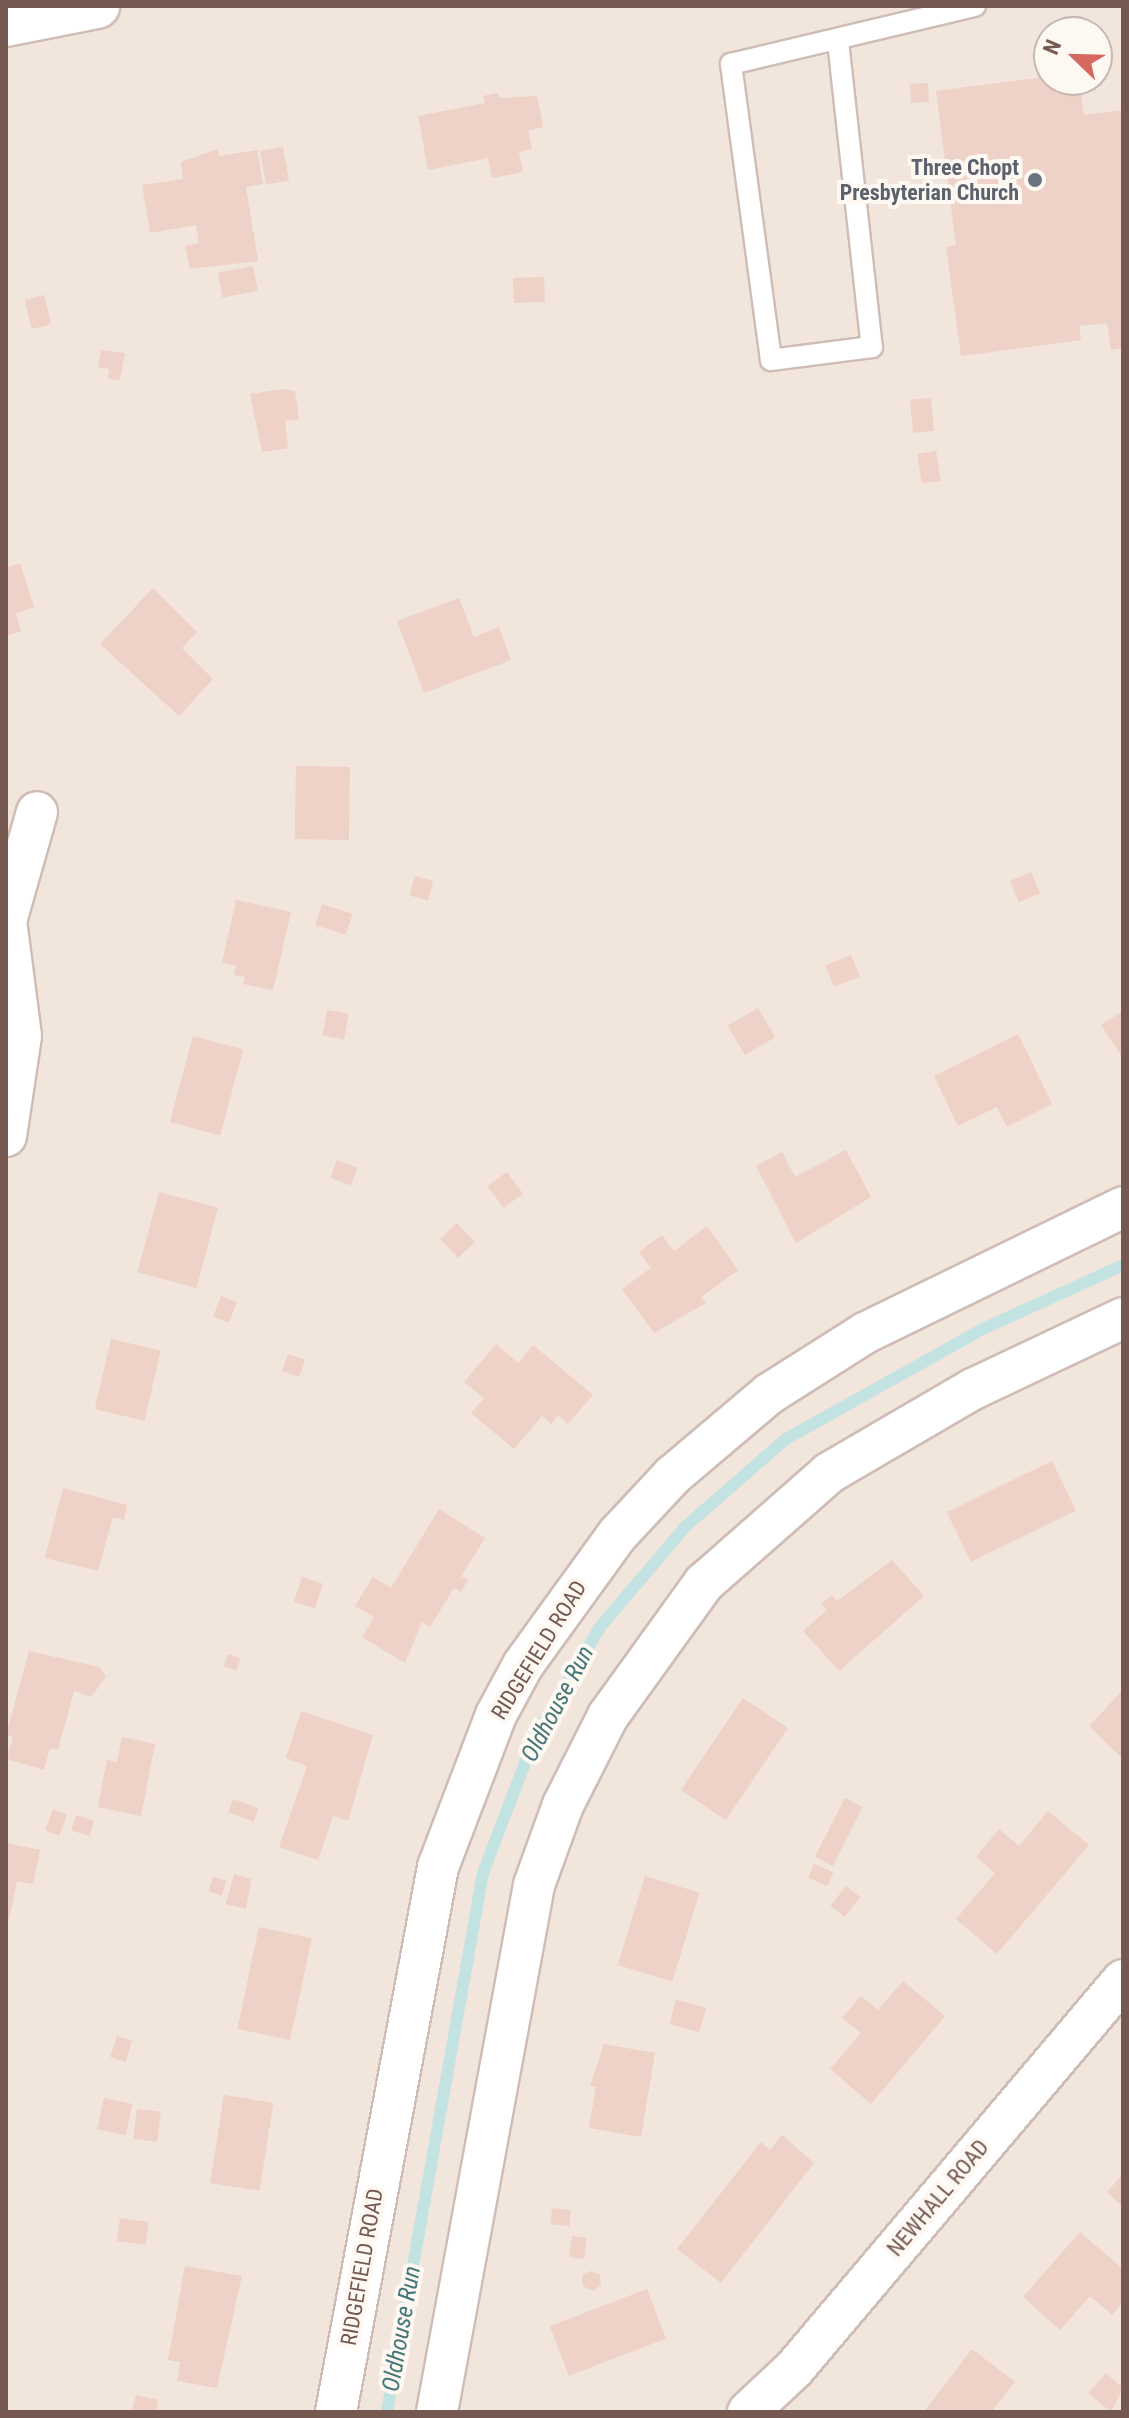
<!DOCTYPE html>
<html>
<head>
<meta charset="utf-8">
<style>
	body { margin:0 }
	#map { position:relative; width:1129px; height:2418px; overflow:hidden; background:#fbf3ed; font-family:"Roboto Condensed",sans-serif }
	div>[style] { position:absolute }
	.residential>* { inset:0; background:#f2e5dc }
	.stream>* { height:12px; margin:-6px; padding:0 6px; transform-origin:6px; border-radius:6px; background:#c3e3e3 }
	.building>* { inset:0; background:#eed1c7; transform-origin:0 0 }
	.roads { filter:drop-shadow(2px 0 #cfbdb5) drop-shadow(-2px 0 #cfbdb5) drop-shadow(0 2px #cfbdb5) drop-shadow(0 -2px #cfbdb5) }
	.service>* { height:20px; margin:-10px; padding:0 10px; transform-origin:10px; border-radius:10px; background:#fff }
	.minor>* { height:40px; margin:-20px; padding:0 20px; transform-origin:20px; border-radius:20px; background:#fff }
	.secondary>* { height:44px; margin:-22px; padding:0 22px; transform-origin:22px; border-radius:22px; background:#fff }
	.dots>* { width:22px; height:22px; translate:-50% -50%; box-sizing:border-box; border:4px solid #fef8f3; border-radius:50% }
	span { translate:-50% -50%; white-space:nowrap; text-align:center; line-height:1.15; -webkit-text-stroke:8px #fef8f3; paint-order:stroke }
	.worship-label { font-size:22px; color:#5b616d; font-weight:700 }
	.right { translate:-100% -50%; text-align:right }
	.street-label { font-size:22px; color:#755951 }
	.water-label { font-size:24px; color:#467778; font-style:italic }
	.frame { position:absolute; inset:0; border:8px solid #755951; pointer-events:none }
	.north { position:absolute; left:1033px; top:16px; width:80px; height:80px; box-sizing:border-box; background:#fef8f3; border:2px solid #c7b8b2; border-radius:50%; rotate:293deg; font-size:22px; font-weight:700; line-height:32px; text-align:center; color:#755951 }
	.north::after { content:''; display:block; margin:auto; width:28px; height:36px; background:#d76860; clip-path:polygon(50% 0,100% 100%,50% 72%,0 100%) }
</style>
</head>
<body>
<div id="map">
	<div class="residential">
		<i style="clip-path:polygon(evenodd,6px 6px,1123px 6px,1123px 2412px,6px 2412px,6px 6px,1049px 32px,1097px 32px,1097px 80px,1049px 80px,1049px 32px)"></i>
	</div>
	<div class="stream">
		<i style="left:387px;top:2412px;width:547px;rotate:-79.9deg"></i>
		<i style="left:483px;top:1873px;width:146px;rotate:-69.1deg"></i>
		<i style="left:535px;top:1737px;width:128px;rotate:-59.4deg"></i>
		<i style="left:600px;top:1627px;width:131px;rotate:-49.6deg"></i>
		<i style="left:685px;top:1527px;width:134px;rotate:-41.1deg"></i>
		<i style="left:786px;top:1439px;width:228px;rotate:-29.2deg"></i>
		<i style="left:985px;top:1328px;width:152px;rotate:-24.5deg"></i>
	</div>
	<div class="building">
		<i style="clip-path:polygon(1049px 52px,1049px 80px,1079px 80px,1084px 115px,1123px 110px,1123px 348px,1111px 350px,1107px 323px,1079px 326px,1081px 340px,961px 356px,946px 247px,956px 245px,936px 91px,1038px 78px,1035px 54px)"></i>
		<i style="left:928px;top:83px;width:19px;height:18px;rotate:87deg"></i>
		<i style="clip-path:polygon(498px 93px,500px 98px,537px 96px,543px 127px,528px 130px,532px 149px,519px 152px,523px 172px,492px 178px,488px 158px,428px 170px,418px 116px,485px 103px,483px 96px)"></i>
		<i style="left:283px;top:147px;width:34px;height:23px;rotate:80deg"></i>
		<i style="clip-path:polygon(218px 149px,219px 156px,257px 150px,263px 184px,246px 187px,258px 261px,190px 269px,185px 246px,199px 243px,196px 225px,150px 233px,142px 185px,183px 179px,181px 162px)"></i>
		<i style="left:253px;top:266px;width:25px;height:36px;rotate:79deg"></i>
		<i style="left:544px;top:277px;width:25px;height:31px;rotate:88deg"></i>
		<i style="left:44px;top:295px;width:30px;height:20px;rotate:76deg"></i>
		<i style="clip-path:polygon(101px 350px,125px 353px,120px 380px,108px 379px,109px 369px,98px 367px)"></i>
		<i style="clip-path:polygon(282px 389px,295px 391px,299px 419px,285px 421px,288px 448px,262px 452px,250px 394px)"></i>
		<i style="left:931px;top:398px;width:33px;height:21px;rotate:85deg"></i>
		<i style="left:936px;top:451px;width:30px;height:19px;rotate:81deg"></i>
		<i style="clip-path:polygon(20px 563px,34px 607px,16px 614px,21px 631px,6px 636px,6px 568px)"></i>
		<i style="clip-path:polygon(153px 588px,197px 632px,182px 648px,213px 679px,179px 716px,100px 644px)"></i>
		<i style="clip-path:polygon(459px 598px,474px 637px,499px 627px,511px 660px,424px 693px,397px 621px)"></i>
		<i style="left:296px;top:766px;width:54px;height:73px;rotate:1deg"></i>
		<i style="left:1031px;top:872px;width:23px;height:23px;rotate:67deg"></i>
		<i style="left:415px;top:876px;width:19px;height:20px;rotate:16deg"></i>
		<i style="clip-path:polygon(236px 900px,291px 912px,273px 990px,243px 984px,245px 977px,234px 975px,236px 966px,222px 963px)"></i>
		<i style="left:322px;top:904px;width:32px;height:22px;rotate:18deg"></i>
		<i style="left:851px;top:955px;width:23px;height:28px;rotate:67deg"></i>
		<i style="left:758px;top:1008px;width:34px;height:35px;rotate:60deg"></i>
		<i style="left:327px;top:1010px;width:22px;height:26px;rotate:10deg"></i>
		<i style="clip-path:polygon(1123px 1011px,1123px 1058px,1101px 1025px)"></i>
		<i style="clip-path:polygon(1018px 1034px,1052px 1104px,1007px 1127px,997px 1107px,958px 1126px,934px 1076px)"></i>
		<i style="left:193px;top:1036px;width:52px;height:89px;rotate:15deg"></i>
		<i style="clip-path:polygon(846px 1150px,871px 1197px,796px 1243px,756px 1166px,782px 1152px,795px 1177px)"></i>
		<i style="left:337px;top:1160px;width:22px;height:19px;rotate:21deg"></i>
		<i style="left:507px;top:1172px;width:27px;height:24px;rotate:54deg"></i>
		<i style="left:159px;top:1192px;width:61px;height:83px;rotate:15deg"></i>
		<i style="left:457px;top:1223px;width:26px;height:23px;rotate:47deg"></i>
		<i style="clip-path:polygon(707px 1226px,738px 1270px,701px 1297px,706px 1303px,654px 1333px,622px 1289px,651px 1268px,639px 1252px,662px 1235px,674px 1251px)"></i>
		<i style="left:221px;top:1296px;width:17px;height:22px;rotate:21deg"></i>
		<i style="left:111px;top:1339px;width:51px;height:72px;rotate:13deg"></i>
		<i style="clip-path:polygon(496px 1344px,518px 1363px,533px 1345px,593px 1395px,568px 1424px,558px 1415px,551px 1424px,542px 1416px,514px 1449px,471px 1413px,484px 1398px,464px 1382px)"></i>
		<i style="left:288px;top:1354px;width:18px;height:18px;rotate:19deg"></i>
		<i style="left:1052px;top:1461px;width:55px;height:117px;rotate:64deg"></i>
		<i style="clip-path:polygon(63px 1488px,127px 1505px,124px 1520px,113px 1517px,98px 1571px,45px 1558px)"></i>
		<i style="clip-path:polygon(439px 1509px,485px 1538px,461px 1576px,468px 1580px,461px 1592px,454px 1588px,430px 1627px,422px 1622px,405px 1663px,362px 1637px,374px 1617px,355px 1606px,373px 1577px,391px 1588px)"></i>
		<i style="clip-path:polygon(892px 1560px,924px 1596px,839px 1671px,803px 1631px,827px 1610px,821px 1604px,832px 1595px,837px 1601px)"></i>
		<i style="left:302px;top:1577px;width:22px;height:26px;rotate:18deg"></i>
		<i style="clip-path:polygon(29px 1651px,99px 1667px,106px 1677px,91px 1697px,74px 1691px,58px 1750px,50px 1748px,44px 1770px,7px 1759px,13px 1737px,6px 1735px)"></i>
		<i style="left:228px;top:1654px;width:13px;height:13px;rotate:18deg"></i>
		<i style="clip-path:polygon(1123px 1690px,1123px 1759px,1089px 1726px)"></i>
		<i style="left:743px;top:1698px;width:54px;height:111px;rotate:34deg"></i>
		<i style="clip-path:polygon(301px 1711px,373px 1735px,348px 1821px,333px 1816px,318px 1860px,279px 1847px,307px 1766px,286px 1758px)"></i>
		<i style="clip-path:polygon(122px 1737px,155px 1744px,141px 1816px,98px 1807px,107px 1760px,117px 1762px)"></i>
		<i style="left:845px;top:1798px;width:20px;height:66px;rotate:27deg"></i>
		<i style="left:233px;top:1799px;width:27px;height:14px;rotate:20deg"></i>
		<i style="left:53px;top:1809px;width:15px;height:23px;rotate:20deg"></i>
		<i style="clip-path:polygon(1048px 1811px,1089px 1845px,997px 1954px,956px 1919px,995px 1873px,976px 1857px,999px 1829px,1019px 1846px)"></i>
		<i style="left:76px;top:1815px;width:19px;height:16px;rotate:18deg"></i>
		<i style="clip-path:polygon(6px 1843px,40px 1850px,33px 1884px,17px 1881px,7px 1928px)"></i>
		<i style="left:814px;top:1864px;width:21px;height:15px;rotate:23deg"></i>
		<i style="clip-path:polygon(234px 1874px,251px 1879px,246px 1909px,226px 1904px)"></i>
		<i style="left:645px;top:1876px;width:57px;height:93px;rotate:17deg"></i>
		<i style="left:213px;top:1877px;width:14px;height:15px;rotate:17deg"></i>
		<i style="left:846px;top:1886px;width:18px;height:25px;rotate:38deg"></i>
		<i style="left:259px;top:1927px;width:54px;height:104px;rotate:12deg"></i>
		<i style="clip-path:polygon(903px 1981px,945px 2016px,871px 2104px,830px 2069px,861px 2033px,842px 2018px,861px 1996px,878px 2010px)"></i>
		<i style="left:676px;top:2000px;width:31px;height:25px;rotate:15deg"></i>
		<i style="left:117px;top:2036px;width:16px;height:22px;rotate:18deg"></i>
		<i style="clip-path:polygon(604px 2044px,655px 2053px,641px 2137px,589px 2128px,596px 2087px,590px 2086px)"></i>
		<i style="left:224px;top:2095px;width:50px;height:89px;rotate:9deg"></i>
		<i style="left:104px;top:2098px;width:29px;height:32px;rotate:12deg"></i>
		<i style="left:137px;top:2109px;width:24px;height:30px;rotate:7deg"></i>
		<i style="clip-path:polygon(782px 2135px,814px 2163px,721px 2283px,677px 2249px,761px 2142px,770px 2150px)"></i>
		<i style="clip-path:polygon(1123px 2174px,1123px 2207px,1107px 2192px)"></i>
		<i style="left:552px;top:2208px;width:19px;height:16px;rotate:6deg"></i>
		<i style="left:120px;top:2218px;width:29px;height:23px;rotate:8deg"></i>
		<i style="clip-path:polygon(1080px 2232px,1123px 2269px,1123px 2302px,1112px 2315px,1090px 2296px,1060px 2330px,1023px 2297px)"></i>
		<i style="left:572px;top:2236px;width:15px;height:21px;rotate:8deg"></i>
		<i style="clip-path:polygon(185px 2266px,242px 2276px,217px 2388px,177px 2381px,180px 2362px,168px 2360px)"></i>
		<i style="clip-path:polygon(591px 2271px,600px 2275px,601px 2285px,593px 2291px,583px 2286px,582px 2276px)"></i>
		<i style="left:647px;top:2289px;width:53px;height:104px;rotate:69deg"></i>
		<i style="clip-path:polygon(972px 2349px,1015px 2382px,991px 2412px,924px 2412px)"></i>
		<i style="clip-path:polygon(1106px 2373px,1123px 2388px,1111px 2412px,1088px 2393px)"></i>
		<i style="clip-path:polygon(136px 2395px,158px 2400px,156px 2412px,132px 2412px)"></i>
	</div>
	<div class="roads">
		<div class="service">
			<i style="left:838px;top:41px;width:308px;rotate:83.7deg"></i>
			<i style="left:872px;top:347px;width:102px;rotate:172.7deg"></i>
			<i style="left:771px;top:360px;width:299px;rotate:-97.7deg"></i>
			<i style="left:731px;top:64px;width:251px;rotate:-13.4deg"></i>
		</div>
		<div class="minor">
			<i style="left:6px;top:1136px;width:101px;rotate:-81.5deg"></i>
			<i style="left:21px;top:1036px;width:116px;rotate:-97.4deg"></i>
			<i style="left:6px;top:921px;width:113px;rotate:-74.1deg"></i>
			<i style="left:336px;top:2412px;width:554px;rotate:-79.4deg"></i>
			<i style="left:438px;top:1867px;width:163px;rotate:-69.1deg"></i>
			<i style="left:496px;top:1715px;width:57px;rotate:-61.6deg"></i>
			<i style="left:523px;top:1665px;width:162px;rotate:-54.1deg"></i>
			<i style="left:618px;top:1534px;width:81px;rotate:-47deg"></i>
			<i style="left:673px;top:1475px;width:126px;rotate:-40.2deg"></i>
			<i style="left:769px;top:1394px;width:114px;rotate:-32.4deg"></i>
			<i style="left:865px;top:1333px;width:287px;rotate:-26deg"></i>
			<i style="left:437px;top:2412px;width:536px;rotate:-79.57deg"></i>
			<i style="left:534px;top:1885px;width:85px;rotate:-70.1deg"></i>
			<i style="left:563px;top:1805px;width:100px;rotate:-63.2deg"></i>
			<i style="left:608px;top:1716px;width:164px;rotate:-54.2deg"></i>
			<i style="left:704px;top:1583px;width:167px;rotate:-41.3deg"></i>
			<i style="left:829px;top:1473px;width:167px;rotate:-30.3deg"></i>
			<i style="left:973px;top:1389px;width:166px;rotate:-25.3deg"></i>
			<i style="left:748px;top:2412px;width:63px;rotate:-43.1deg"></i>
			<i style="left:794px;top:2369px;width:509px;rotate:-49.78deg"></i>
		</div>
		<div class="secondary">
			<i style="left:6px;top:24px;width:93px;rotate:-11.2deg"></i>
		</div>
	</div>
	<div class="dots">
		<i style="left:1035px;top:180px;background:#6b7280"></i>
	</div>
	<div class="worship-label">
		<span class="right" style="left:1019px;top:180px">Three Chopt<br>Presbyterian Church</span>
	</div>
	<div class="street-label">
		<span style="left:539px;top:1650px;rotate:-58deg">RIDGEFIELD ROAD</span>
		<span style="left:938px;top:2198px;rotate:-50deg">NEWHALL ROAD</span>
		<span style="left:362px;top:2267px;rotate:-80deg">RIDGEFIELD ROAD</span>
	</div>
	<div class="water-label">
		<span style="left:558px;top:1704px;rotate:-62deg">Oldhouse Run</span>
		<span style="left:402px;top:2329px;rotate:-80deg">Oldhouse Run</span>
	</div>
	<div class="frame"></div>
	<div class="north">N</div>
</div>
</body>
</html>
